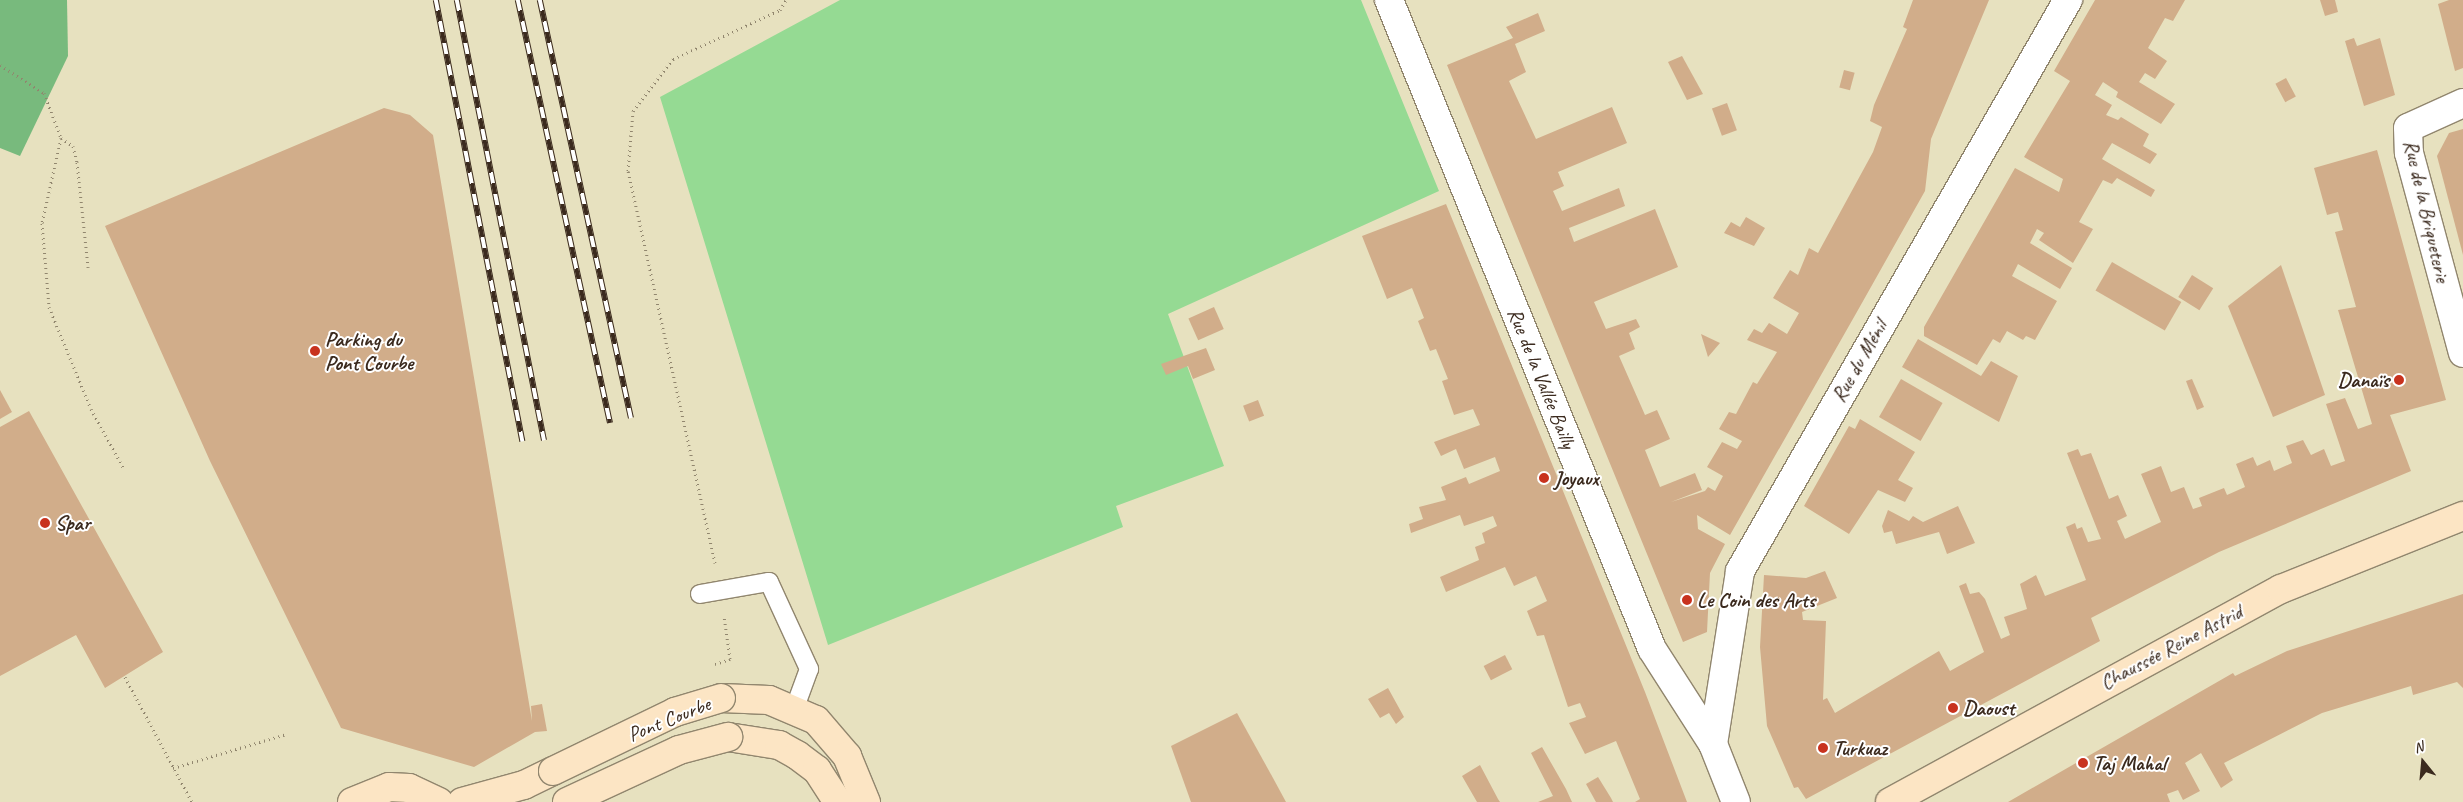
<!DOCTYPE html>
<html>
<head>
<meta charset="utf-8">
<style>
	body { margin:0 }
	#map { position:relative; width:2463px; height:802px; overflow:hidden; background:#e7e1bf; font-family:Caveat,sans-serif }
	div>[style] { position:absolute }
	.green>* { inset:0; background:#95da93 }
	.forest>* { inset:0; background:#78ba7d }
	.building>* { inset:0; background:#d1ad8a; transform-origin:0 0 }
	.path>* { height:3px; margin-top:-1.5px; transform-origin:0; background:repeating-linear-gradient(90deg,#91866e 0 1px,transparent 0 5px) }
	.roads { filter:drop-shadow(1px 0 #91866e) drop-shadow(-1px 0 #91866e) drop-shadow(0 1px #91866e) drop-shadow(0 -1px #91866e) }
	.service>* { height:18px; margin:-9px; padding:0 9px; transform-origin:9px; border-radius:9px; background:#fff }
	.minor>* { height:28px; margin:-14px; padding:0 14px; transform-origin:14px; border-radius:14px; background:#fff }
	.secondary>* { height:28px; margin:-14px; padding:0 14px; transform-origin:14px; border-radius:14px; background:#fce5c4 }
	.rail>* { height:5.5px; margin-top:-2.75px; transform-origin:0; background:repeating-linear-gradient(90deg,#fff 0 11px,#3b2a1e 0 22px); box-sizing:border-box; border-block:1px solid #3b2a1e }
	.bridges { filter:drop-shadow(1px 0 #91866e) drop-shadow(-1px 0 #91866e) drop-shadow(0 1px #91866e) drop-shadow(0 -1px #91866e) }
	.secondary-bridge>* { height:28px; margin:-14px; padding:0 14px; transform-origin:14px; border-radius:14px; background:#fce5c4 }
	.dots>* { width:14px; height:14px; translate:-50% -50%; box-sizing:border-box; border:2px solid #fff; border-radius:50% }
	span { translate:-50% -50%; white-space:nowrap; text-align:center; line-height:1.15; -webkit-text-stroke:4px #fff; paint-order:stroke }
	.street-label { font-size:21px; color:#3b2a1e }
	.poi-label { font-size:21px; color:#3b2a1e; font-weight:700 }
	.left { translate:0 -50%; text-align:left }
	.right { translate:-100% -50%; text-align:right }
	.north { position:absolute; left:2398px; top:737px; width:50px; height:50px; -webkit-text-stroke:4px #fff; paint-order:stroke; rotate:343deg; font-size:14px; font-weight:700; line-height:20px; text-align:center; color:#3b2a1e }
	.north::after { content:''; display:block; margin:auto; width:18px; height:22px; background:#3b2a1e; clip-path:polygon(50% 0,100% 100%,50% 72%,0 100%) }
</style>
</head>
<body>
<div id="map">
	<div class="green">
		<i style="clip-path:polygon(840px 0,1361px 0,1439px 191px,1168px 314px,1224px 466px,1116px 506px,1123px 527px,828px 645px,660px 97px)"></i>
	</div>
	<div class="forest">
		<i style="clip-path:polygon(0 0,67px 0,68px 56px,20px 156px,0 148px)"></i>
	</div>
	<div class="building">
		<i style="clip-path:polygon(1913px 0,1989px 0,1931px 139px,1925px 191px,1858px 310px,1730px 535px,1697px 515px,1698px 529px,1725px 544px,1710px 573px,1707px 632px,1683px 642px,1447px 65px,1513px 38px,1506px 27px,1538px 13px,1545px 31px,1515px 44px,1526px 72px,1509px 81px,1536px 139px,1612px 107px,1627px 143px,1558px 172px,1564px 186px,1553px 191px,1562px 211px,1619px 188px,1625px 206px,1569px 228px,1574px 242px,1655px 209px,1678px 267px,1594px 302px,1606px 329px,1636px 319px,1640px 327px,1629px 333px,1635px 349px,1619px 356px,1645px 415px,1657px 410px,1670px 439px,1645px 450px,1660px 487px,1695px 473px,1702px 490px,1671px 502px,1705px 491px,1708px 487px,1715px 491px,1723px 476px,1707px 467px,1722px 442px,1737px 449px,1742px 441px,1719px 429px,1729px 412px,1736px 414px,1753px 382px,1757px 384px,1777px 352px,1747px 340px,1754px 329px,1762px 333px,1769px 323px,1787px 334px,1799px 313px,1773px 298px,1790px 270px,1798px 275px,1809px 248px,1818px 253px,1873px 152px,1882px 127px,1870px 121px,1874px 105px,1907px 29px,1903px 27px)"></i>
		<i style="clip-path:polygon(2095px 0,2185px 0,2173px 21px,2165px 18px,2148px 48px,2167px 61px,2155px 79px,2145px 73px,2139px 82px,2175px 104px,2161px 124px,2116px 97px,2118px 92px,2103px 82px,2095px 95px,2112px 105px,2106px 115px,2118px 120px,2121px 117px,2149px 134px,2143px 146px,2157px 154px,2150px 164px,2112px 143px,2102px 159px,2155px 190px,2151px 197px,2117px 178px,2112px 184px,2103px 180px,2079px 222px,2093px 229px,2073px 263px,2039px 240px,2044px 233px,2037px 229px,2030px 243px,2072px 268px,2060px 289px,2018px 264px,2012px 276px,2057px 301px,2035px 340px,2026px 336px,2023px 340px,2007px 331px,2000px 343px,1993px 339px,1977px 365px,1924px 336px,1924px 327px,2015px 168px,2059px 192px,2063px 179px,2024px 157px,2070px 81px,2054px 71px)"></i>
		<i style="clip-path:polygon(2320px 0,2335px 0,2338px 12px,2325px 16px)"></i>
		<i style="clip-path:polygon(2449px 0,2463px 0,2463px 68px,2455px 71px,2438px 4px)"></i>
		<i style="clip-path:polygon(2354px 38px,2357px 46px,2380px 38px,2395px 95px,2364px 106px,2345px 41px)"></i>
		<i style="clip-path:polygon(1682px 56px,1703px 94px,1687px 100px,1668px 62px)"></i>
		<i style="left:1844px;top:70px;width:11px;height:18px;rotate:15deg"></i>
		<i style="left:2286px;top:78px;width:21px;height:12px;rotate:62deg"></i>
		<i style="left:1727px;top:103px;width:29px;height:16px;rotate:70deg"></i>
		<i style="clip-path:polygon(384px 108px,410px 115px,433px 135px,532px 721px,531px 706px,542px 704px,547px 731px,535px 732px,474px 767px,341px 728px,210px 461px,105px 226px)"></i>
		<i style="clip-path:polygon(2463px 129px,2463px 255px,2437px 156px,2449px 133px)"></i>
		<i style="clip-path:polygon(2377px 150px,2446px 400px,2390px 415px,2411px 471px,2219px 552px,2091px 618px,2100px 641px,1806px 799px,1798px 787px,1794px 788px,1767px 726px,1760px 647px,1764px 575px,1806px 578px,1825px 571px,1837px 598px,1802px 612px,1803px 620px,1826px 621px,1823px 700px,1827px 698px,1835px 713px,1939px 651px,1950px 671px,1984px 652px,1959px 586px,1966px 583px,1970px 594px,1979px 592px,1985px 599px,2001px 639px,2010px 635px,2004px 617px,2027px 609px,2020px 584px,2036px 575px,2045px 596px,2086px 580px,2066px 527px,2075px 523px,2077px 529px,2082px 527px,2088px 542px,2101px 539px,2067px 453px,2078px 449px,2081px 456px,2091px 453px,2109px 499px,2118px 495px,2127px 516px,2117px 521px,2125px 539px,2161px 522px,2141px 474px,2161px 466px,2171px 492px,2184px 487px,2193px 509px,2202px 506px,2199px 498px,2224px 488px,2227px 495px,2245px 487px,2236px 464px,2253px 457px,2257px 466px,2270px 460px,2274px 471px,2292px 463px,2286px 446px,2303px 440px,2311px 455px,2324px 449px,2331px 466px,2345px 461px,2326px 404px,2345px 398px,2358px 429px,2372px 424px,2338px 310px,2356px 307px,2335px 232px,2343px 230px,2338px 212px,2327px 215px,2314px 168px)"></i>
		<i style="clip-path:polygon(1446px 204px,1645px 692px,1687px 802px,1635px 802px,1640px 799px,1616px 741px,1585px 754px,1569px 723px,1586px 717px,1580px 703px,1568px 707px,1544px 635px,1537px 636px,1527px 611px,1547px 601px,1536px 576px,1514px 586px,1505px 567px,1446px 592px,1440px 577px,1479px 560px,1475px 547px,1485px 543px,1482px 533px,1497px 526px,1493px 516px,1464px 526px,1460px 515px,1411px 533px,1409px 524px,1423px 519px,1419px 507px,1446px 500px,1441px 487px,1466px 477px,1469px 484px,1500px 471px,1495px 457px,1464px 469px,1456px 449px,1441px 456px,1434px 442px,1480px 425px,1473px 409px,1454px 415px,1442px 381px,1448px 379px,1436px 349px,1430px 351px,1418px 321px,1424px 318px,1412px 288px,1387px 299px,1362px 236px)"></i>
		<i style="clip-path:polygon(1746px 217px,1765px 228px,1754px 246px,1724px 233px,1731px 222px,1740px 227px)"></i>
		<i style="left:2112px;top:262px;width:80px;height:33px;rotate:30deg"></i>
		<i style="clip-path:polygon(2281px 265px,2325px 395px,2273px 417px,2228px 306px)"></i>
		<i style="left:2192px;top:275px;width:25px;height:26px;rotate:32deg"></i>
		<i style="left:1214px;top:307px;width:24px;height:28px;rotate:66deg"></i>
		<i style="clip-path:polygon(1701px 334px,1720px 343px,1708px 357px)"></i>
		<i style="clip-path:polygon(1918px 339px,1981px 376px,1991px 361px,2018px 376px,1999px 422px,1902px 367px)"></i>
		<i style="clip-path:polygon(1206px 348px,1215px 370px,1193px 379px,1188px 366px,1166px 375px,1161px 364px)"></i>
		<i style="left:1901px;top:379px;width:48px;height:44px;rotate:30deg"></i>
		<i style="clip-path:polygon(2192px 379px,2204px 407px,2197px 410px,2186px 381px)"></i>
		<i style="clip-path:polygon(0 390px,12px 412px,0 419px)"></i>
		<i style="left:1258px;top:400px;width:17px;height:16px;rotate:69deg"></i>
		<i style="clip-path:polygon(29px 411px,163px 652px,105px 688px,76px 635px,0 676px,0 427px)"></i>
		<i style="clip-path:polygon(1860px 419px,1915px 452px,1898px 480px,1913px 488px,1905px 502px,1878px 490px,1849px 534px,1804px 506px,1849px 426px,1855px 429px)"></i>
		<i style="clip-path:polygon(1958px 506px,1975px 543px,1947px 554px,1939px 532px,1896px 544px,1892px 531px,1884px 533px,1882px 526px,1888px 510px,1909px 521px,1913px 516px,1923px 522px)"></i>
		<i style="clip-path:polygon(2463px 594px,2463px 688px,2457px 682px,2413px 695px,2411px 686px,2322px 713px,2224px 763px,2233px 780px,2221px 788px,2201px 753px,2185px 763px,2200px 791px,2183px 800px,2178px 790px,2167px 794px,2170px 802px,2008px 802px,2233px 673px,2235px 676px,2287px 651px)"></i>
		<i style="left:1505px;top:655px;width:16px;height:24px;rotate:63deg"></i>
		<i style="clip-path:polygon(1388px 688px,1404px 717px,1396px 724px,1389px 713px,1380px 718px,1368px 699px)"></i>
		<i style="clip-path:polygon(1237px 713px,1273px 778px,1286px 802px,1191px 802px,1171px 746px)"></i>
		<i style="clip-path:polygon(1542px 747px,1566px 789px,1572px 802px,1538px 802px,1553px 796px,1531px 753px)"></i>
		<i style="clip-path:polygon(1480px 765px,1498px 799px,1500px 802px,1477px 802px,1462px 776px)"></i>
		<i style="clip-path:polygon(1598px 777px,1611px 798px,1613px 802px,1596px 802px,1586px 784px)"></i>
	</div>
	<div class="path">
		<i style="left:0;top:65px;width:52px;rotate:32.5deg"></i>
		<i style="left:44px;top:93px;width:48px;rotate:69.3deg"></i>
		<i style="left:61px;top:138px;width:87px;rotate:102.6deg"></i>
		<i style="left:42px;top:223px;width:84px;rotate:85.2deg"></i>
		<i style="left:49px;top:307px;width:110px;rotate:67.6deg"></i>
		<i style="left:91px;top:409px;width:68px;rotate:61.2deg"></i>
		<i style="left:61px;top:138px;width:14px;rotate:34deg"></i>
		<i style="left:73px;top:146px;width:16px;rotate:76deg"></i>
		<i style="left:77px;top:162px;width:106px;rotate:84deg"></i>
		<i style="left:715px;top:563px;width:402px;rotate:-102.5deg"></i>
		<i style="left:628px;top:171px;width:60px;rotate:-85.2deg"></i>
		<i style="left:633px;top:111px;width:66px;rotate:-52.4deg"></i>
		<i style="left:673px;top:59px;width:118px;rotate:-24.6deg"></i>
		<i style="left:780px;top:10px;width:12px;rotate:-59deg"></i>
		<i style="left:715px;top:664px;width:16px;rotate:-18deg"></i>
		<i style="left:730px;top:659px;width:43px;rotate:-97.9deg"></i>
		<i style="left:125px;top:677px;width:142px;rotate:61.8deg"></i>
		<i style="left:173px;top:768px;width:118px;rotate:-16.7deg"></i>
	</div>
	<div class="roads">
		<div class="service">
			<i style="left:700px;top:594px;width:70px;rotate:-9.9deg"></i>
			<i style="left:769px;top:582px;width:96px;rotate:65.3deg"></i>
			<i style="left:809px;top:669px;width:40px;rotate:110.2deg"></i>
		</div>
		<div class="minor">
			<i style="left:1389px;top:0;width:700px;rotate:67.94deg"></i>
			<i style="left:1652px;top:649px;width:113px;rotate:57.3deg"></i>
			<i style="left:1713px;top:744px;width:62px;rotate:68.4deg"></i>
			<i style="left:2463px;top:103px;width:60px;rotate:155.6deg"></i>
			<i style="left:2408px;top:128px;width:25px;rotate:88deg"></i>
			<i style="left:2409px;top:153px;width:207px;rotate:74.9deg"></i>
			<i style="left:1713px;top:744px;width:175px;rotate:-81.1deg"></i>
			<i style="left:1740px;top:571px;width:659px;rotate:-60.13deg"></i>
		</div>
		<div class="secondary">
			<i style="left:721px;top:698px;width:48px;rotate:2.4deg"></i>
			<i style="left:769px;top:700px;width:51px;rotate:23.1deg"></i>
			<i style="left:816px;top:720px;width:48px;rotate:49.3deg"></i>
			<i style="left:847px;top:756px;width:50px;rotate:67.6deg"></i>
			<i style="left:728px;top:737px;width:52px;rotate:8.9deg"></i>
			<i style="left:779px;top:745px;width:21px;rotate:29deg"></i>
			<i style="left:797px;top:755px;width:25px;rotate:37deg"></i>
			<i style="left:817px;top:770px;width:38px;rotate:57deg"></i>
			<i style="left:352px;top:802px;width:40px;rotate:-22deg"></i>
			<i style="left:389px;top:787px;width:20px;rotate:3deg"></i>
			<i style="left:409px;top:788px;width:33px;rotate:25deg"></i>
			<i style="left:462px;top:802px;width:64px;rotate:-15.3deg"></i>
			<i style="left:524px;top:785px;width:32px;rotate:-26deg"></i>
			<i style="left:1890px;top:802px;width:445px;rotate:-28.6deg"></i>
			<i style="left:2281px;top:589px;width:196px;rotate:-21.9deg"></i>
		</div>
	</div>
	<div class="rail">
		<i style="left:436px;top:0;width:450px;rotate:78.9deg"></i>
		<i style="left:457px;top:0;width:449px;rotate:78.8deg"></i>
		<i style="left:518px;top:0;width:433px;rotate:77.7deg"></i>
		<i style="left:540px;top:0;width:428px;rotate:77.7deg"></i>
	</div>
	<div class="bridges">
		<div class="secondary-bridge">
			<i style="left:553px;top:771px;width:136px;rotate:-25.8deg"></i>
			<i style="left:675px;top:712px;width:48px;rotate:-16.9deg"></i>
			<i style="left:567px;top:802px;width:123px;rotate:-24.9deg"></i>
			<i style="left:679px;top:750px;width:51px;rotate:-14.9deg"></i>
		</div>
	</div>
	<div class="dots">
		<i style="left:315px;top:351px;background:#c8321e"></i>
		<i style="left:2399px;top:380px;background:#c8321e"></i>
		<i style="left:1544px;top:478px;background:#c8321e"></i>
		<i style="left:45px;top:523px;background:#c8321e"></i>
		<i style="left:1687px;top:600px;background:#c8321e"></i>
		<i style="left:1953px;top:708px;background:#c8321e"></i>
		<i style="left:1823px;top:748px;background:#c8321e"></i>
		<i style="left:2083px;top:763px;background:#c8321e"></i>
	</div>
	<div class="street-label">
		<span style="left:2427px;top:211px;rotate:77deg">Rue de la Briqueterie</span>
		<span style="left:1859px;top:361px;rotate:-60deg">Rue du Ménil</span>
		<span style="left:1542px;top:378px;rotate:68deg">Rue de la Vallée Bailly</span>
		<span style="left:2171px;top:647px;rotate:-28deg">Chaussée Reine Astrid</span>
		<span style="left:669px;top:719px;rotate:-22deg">Pont Courbe</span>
	</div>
	<div class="poi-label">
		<span class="left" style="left:325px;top:351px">Parking du<br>Pont Courbe</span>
		<span class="right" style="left:2389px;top:380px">Danaïs</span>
		<span class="left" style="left:1554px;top:478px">Joyaux</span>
		<span class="left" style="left:55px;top:523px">Spar</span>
		<span class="left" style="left:1697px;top:600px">Le Coin des Arts</span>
		<span class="left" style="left:1963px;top:708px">Daoust</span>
		<span class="left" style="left:1833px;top:748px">Turkuaz</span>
		<span class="left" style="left:2093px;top:763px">Taj Mahal</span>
	</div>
	<div class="north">N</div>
</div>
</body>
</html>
